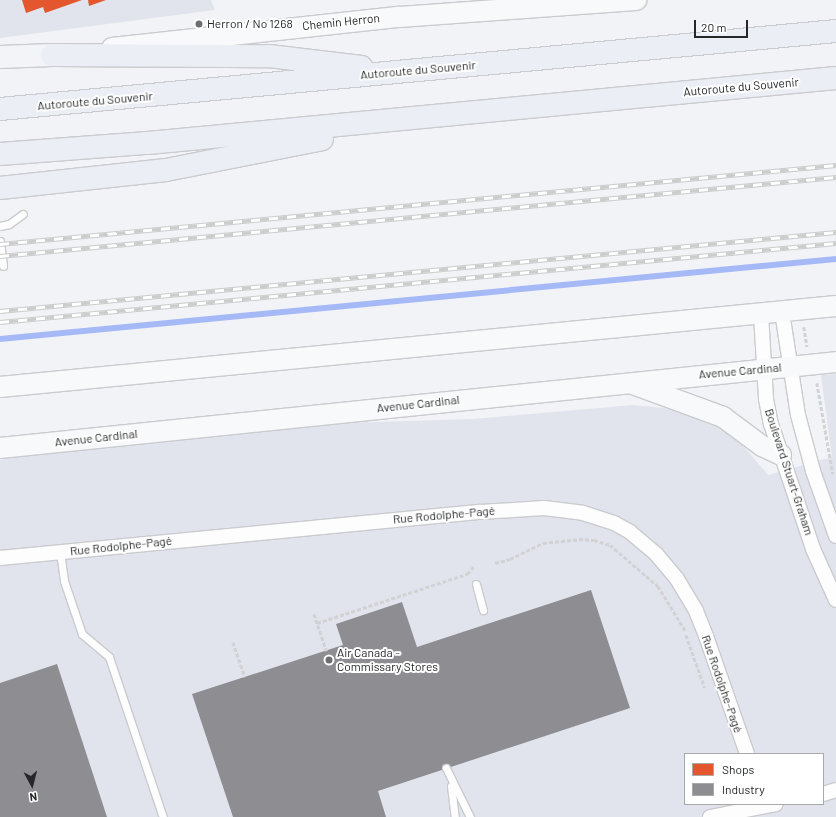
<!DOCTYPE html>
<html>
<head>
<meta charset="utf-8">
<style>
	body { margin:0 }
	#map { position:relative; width:836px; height:817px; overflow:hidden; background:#f2f3f7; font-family:Barlow,sans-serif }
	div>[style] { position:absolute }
	.built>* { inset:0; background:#e1e4ed }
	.shops>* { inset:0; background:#e4572e }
	.industry>* { inset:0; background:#8d8d92 }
	.stream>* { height:5.5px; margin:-2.75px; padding:0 2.75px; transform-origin:2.75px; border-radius:2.75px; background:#a6b9f7 }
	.path>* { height:2.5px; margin-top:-1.25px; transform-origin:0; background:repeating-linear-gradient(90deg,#d2d2d4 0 4px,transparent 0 6px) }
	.roads { filter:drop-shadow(1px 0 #cacbce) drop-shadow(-1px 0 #cacbce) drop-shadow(0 1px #cacbce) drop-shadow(0 -1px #cacbce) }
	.service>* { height:7px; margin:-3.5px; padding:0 3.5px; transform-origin:3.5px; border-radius:3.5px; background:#fdfdfe }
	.minor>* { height:14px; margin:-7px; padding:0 7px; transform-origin:7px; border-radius:7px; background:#fdfdfe }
	.secondary>* { height:20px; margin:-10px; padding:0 10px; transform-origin:10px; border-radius:10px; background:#f8f9fb }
	.primary>* { height:22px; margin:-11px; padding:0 11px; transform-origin:11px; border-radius:11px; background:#f3f4f8 }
	.motorway>* { height:22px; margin:-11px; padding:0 11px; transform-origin:11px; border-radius:11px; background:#ebeef4 }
	.rail>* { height:4.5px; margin-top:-2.25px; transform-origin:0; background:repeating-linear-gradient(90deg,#fff 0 9px,#ccc 0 18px); box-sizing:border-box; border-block:1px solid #ccc }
	.dots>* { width:11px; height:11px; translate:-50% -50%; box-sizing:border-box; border:2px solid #fff; border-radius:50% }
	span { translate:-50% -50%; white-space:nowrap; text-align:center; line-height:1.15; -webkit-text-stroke:4px #fff; paint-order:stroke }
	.street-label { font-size:12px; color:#262729 }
	.poi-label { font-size:12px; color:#262729 }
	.left { translate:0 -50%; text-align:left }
	.legend { position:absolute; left:684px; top:753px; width:140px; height:52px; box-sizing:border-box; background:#fff; border:1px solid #a8a9a9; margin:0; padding:5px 7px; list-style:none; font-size:12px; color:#262729 }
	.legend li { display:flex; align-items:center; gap:8px; height:20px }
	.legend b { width:20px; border:1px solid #a8a9a9 }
	.north { position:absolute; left:12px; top:765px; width:40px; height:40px; -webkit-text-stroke:3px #fff; paint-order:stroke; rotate:173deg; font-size:11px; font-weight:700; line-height:16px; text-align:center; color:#262729 }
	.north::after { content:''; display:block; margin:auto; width:14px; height:18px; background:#262729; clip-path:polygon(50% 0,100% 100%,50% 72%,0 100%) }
	.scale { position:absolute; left:694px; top:20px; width:54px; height:18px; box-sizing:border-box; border:2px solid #262729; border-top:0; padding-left:5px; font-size:12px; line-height:14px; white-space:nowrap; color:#262729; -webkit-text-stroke:3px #fff; paint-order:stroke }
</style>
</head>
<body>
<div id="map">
	<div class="built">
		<i style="clip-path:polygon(0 0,211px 0,215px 10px,0 38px)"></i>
		<i style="clip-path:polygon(evenodd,836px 374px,836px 817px,0 817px,0 460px,30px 455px,341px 423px,473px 419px,633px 405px,663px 408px,694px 416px,718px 426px,738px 440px,768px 475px,832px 457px,821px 375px,836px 374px,685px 754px,823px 754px,823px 804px,685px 804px,685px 754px)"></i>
	</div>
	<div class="shops">
		<i style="clip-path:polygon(22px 0,82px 0,45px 13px,43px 7px,26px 13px)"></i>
		<i style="clip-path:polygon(88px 0,106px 0,89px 6px)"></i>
	</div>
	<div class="industry">
		<i style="clip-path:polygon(591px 590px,630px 708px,378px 791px,386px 817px,233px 817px,192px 694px,343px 645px,336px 624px,402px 602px,417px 647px)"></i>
		<i style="clip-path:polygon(57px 664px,107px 817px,0 817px,0 683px)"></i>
	</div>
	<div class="stream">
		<i style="left:0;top:339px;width:840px;rotate:-5.47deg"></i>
	</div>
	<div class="path">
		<i style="left:804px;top:327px;width:20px;rotate:81deg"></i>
		<i style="left:817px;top:383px;width:92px;rotate:80deg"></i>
		<i style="left:495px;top:563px;width:16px;rotate:-15deg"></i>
		<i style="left:510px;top:559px;width:37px;rotate:-26deg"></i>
		<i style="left:543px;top:543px;width:36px;rotate:-6deg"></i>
		<i style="left:579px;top:539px;width:15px;rotate:4deg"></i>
		<i style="left:594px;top:540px;width:17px;rotate:17deg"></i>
		<i style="left:610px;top:545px;width:63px;rotate:40.5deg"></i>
		<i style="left:658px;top:586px;width:52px;rotate:58.5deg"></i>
		<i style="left:314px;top:614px;width:39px;rotate:71deg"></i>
		<i style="left:317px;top:623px;width:158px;rotate:-18.1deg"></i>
		<i style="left:467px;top:574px;width:11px;rotate:-49deg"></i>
		<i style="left:686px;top:635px;width:56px;rotate:70.3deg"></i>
		<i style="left:233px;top:642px;width:37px;rotate:71deg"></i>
	</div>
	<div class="roads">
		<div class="service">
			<i style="left:0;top:226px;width:9px;rotate:-13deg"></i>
			<i style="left:9px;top:224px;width:17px;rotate:-36deg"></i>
			<i style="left:0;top:241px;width:25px;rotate:83deg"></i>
			<i style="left:60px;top:552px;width:29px;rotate:82deg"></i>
			<i style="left:64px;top:581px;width:56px;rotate:71.2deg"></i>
			<i style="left:82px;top:634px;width:35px;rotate:40deg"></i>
			<i style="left:109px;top:657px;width:169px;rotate:71.4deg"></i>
			<i style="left:476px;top:584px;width:27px;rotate:75deg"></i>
			<i style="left:446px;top:768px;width:55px;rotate:63.9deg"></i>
			<i style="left:451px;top:786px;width:31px;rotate:83deg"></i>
		</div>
		<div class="minor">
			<i style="left:782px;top:312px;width:104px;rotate:81.2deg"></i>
			<i style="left:798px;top:415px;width:58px;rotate:75deg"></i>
			<i style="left:813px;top:471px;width:69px;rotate:70.5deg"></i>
			<i style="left:761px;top:314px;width:85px;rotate:86.6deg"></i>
			<i style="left:766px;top:399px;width:25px;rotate:79deg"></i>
			<i style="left:771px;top:424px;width:132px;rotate:71.4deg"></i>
			<i style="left:813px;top:549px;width:56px;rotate:65.7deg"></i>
			<i style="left:0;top:558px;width:483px;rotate:-5.5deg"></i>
			<i style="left:481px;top:512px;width:63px;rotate:-3.6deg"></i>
			<i style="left:544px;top:508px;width:39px;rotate:7deg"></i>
			<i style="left:583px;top:513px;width:33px;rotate:18deg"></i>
			<i style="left:614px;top:523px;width:18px;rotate:29deg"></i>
			<i style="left:630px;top:532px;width:35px;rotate:40deg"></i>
			<i style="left:657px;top:555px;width:31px;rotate:50deg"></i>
			<i style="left:677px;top:579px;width:37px;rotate:59deg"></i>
			<i style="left:696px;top:611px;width:27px;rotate:68deg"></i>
			<i style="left:706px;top:636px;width:125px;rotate:70.8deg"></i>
			<i style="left:823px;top:794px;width:14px;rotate:-17deg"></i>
			<i style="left:710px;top:817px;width:67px;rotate:-11.1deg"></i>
		</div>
		<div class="secondary">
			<i style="left:112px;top:48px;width:289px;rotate:-6.2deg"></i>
			<i style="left:399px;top:17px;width:238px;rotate:-4.1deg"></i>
			<i style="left:633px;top:384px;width:96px;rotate:20.1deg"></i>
			<i style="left:723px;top:417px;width:49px;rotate:36.6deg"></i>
			<i style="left:762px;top:446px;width:21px;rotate:25deg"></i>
			<i style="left:0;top:387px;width:840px;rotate:-5.53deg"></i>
			<i style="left:0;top:448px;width:840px;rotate:-5.87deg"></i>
		</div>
		<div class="primary">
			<i style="left:0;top:57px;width:52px;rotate:-2.2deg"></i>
		</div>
		<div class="motorway">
			<i style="left:52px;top:55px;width:217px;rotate:0.3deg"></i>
			<i style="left:269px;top:56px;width:93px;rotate:6.8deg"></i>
			<i style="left:0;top:109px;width:840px;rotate:-5.33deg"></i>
			<i style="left:0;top:154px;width:148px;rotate:-4.3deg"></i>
			<i style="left:148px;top:143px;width:691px;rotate:-5.4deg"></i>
			<i style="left:0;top:188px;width:167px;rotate:-6.2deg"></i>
			<i style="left:166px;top:170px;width:159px;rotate:-11.2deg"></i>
		</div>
	</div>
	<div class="rail">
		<i style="left:0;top:244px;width:840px;rotate:-5.4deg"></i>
		<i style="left:0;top:256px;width:840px;rotate:-5.4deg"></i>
		<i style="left:0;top:311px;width:840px;rotate:-5.4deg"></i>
		<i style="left:0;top:322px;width:840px;rotate:-5.4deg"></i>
	</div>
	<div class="dots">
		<i style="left:199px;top:24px;background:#6d6e71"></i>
		<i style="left:329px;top:660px;background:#6d6e71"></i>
	</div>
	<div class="street-label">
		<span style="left:341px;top:22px;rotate:-6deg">Chemin Herron</span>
		<span style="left:418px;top:70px;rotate:-5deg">Autoroute du Souvenir</span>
		<span style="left:741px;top:87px;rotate:-5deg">Autoroute du Souvenir</span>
		<span style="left:95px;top:101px;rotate:-5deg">Autoroute du Souvenir</span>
		<span style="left:740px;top:371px;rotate:-5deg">Avenue Cardinal</span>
		<span style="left:418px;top:404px;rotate:-6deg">Avenue Cardinal</span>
		<span style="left:96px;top:438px;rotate:-6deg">Avenue Cardinal</span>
		<span style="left:789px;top:472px;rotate:72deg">Boulevard Stuart-Graham</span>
		<span style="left:444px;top:515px;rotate:-5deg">Rue Rodolphe-Pagé</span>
		<span style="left:121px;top:546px;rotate:-6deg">Rue Rodolphe-Pagé</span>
		<span style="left:722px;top:684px;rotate:71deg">Rue Rodolphe-Pagé</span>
	</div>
	<div class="poi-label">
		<span class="left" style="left:207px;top:24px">Herron / No 1268</span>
		<span class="left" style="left:337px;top:660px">Air Canada -<br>Commissary Stores</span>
	</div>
	<ul class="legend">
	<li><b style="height:11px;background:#e4572e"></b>Shops</li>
	<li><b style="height:11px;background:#8d8d92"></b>Industry</li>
	</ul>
	<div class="north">N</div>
	<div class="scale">20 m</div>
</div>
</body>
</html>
